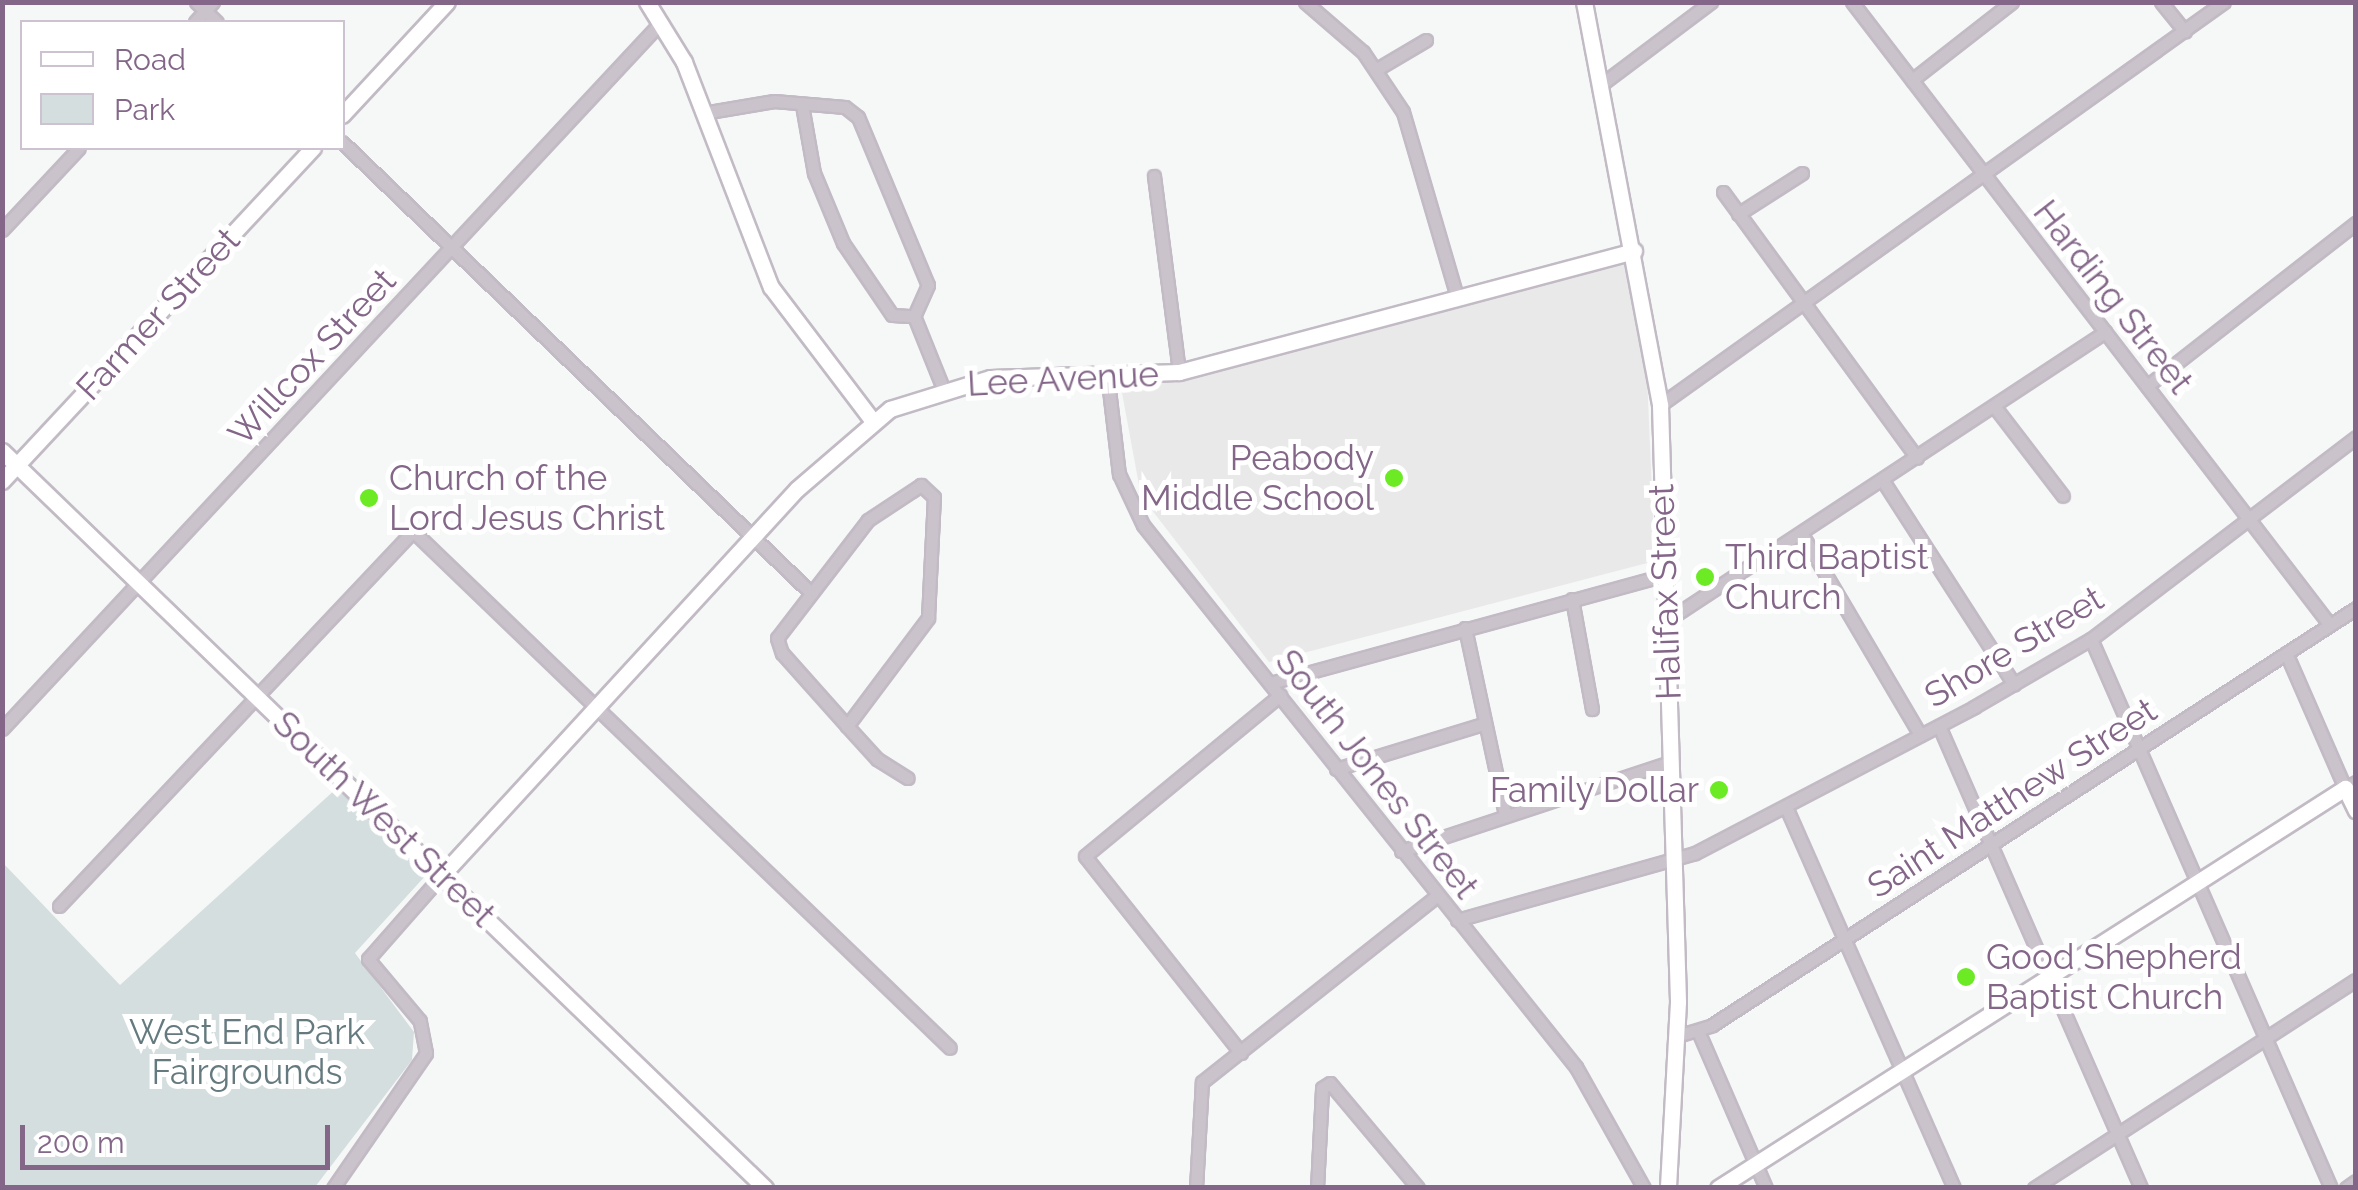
<!DOCTYPE html>
<html>
<head>
<meta charset="utf-8">
<style>
	body { margin:0 }
	#map { position:relative; width:2358px; height:1190px; overflow:hidden; background:#f6f8f7; font-family:Raleway,sans-serif }
	div>[style] { position:absolute }
	.built>* { inset:0; background:#e9e9ea }
	.green>* { inset:0; background:#d4dede }
	.roads { filter:drop-shadow(2px 0 #c2bac4) drop-shadow(-2px 0 #c2bac4) drop-shadow(0 2px #c2bac4) drop-shadow(0 -2px #c2bac4) }
	.street>* { height:11px; margin:-5.5px; padding:0 5.5px; transform-origin:5.5px; border-radius:5.5px; background:#cac3cc }
	.secondary>* { height:15px; margin:-7.5px; padding:0 7.5px; transform-origin:7.5px; border-radius:7.5px; background:#fff }
	.dots>* { width:28px; height:28px; translate:-50% -50%; box-sizing:border-box; border:5px solid #fff; border-radius:50% }
	span { translate:-50% -50%; white-space:nowrap; text-align:center; line-height:1.15; -webkit-text-stroke:10px #fff; paint-order:stroke }
	.street-label { font-size:35px; color:#836688 }
	.poi-label { font-size:35px; color:#836688 }
	.right { translate:-100% -50%; text-align:right }
	.left { translate:0 -50%; text-align:left }
	.park-label { font-size:35px; color:#657a7f }
	.frame { position:absolute; inset:0; border:5px solid #836688; pointer-events:none }
	.legend { position:absolute; left:20px; top:20px; width:325px; height:130px; box-sizing:border-box; background:#fff; border:2px solid #cdc2cf; margin:0; padding:12px 18px; list-style:none; font-size:30px; color:#836688 }
	.legend li { display:flex; align-items:center; gap:20px; height:50px }
	.legend b { width:50px; border:2px solid #cdc2cf }
	.scale { position:absolute; left:20px; top:1125px; width:310px; height:45px; box-sizing:border-box; border:5px solid #836688; border-top:0; padding-left:12px; font-size:30px; line-height:35px; white-space:nowrap; color:#836688; -webkit-text-stroke:8px #fff; paint-order:stroke }
</style>
</head>
<body>
<div id="map">
	<div class="built">
		<i style="clip-path:polygon(1624px 263px,1646px 352px,1655px 561px,1269px 662px,1141px 496px,1122px 393px)"></i>
	</div>
	<div class="green">
		<i style="clip-path:polygon(337px 788px,427px 874px,355px 953px,414px 1032px,412px 1060px,315px 1187px,3px 1187px,3px 863px,120px 985px)"></i>
	</div>
	<div class="roads">
		<div class="street">
			<i style="left:196px;top:2px;width:29px;rotate:44deg"></i>
			<i style="left:1305px;top:2px;width:77px;rotate:40.8deg"></i>
			<i style="left:1363px;top:52px;width:72px;rotate:56.3deg"></i>
			<i style="left:1403px;top:112px;width:193px;rotate:73.7deg"></i>
			<i style="left:1852px;top:2px;width:785px;rotate:52.5deg"></i>
			<i style="left:2161px;top:2px;width:38px;rotate:51deg"></i>
			<i style="left:195px;top:22px;width:27px;rotate:-48deg"></i>
			<i style="left:1377px;top:69px;width:57px;rotate:-30.6deg"></i>
			<i style="left:1912px;top:80px;width:127px;rotate:-38deg"></i>
			<i style="left:1599px;top:86px;width:140px;rotate:-36.9deg"></i>
			<i style="left:802px;top:105px;width:69px;rotate:80deg"></i>
			<i style="left:814px;top:173px;width:76px;rotate:67.5deg"></i>
			<i style="left:843px;top:243px;width:87px;rotate:55.8deg"></i>
			<i style="left:892px;top:315px;width:22px;rotate:3deg"></i>
			<i style="left:703px;top:113px;width:72px;rotate:-9.6deg"></i>
			<i style="left:774px;top:101px;width:71px;rotate:4.8deg"></i>
			<i style="left:845px;top:107px;width:16px;rotate:38deg"></i>
			<i style="left:858px;top:117px;width:182px;rotate:67.4deg"></i>
			<i style="left:928px;top:285px;width:34px;rotate:114deg"></i>
			<i style="left:914px;top:316px;width:78px;rotate:68.1deg"></i>
			<i style="left:342px;top:142px;width:646px;rotate:43.87deg"></i>
			<i style="left:1154px;top:176px;width:198px;rotate:82.7deg"></i>
			<i style="left:1723px;top:192px;width:329px;rotate:53.9deg"></i>
			<i style="left:1738px;top:214px;width:76px;rotate:-32.6deg"></i>
			<i style="left:2px;top:230px;width:112px;rotate:-46.8deg"></i>
			<i style="left:1108px;top:381px;width:94px;rotate:83.3deg"></i>
			<i style="left:1119px;top:474px;width:56px;rotate:64.8deg"></i>
			<i style="left:1143px;top:525px;width:694px;rotate:51.38deg"></i>
			<i style="left:1576px;top:1067px;width:139px;rotate:60.7deg"></i>
			<i style="left:2147px;top:386px;width:265px;rotate:-38deg"></i>
			<i style="left:1660px;top:405px;width:693px;rotate:-35.55deg"></i>
			<i style="left:1994px;top:406px;width:113px;rotate:52.5deg"></i>
			<i style="left:1883px;top:481px;width:242px;rotate:57.2deg"></i>
			<i style="left:1803px;top:536px;width:231px;rotate:59.5deg"></i>
			<i style="left:1572px;top:599px;width:112px;rotate:79.7deg"></i>
			<i style="left:1666px;top:621px;width:526px;rotate:-33.36deg"></i>
			<i style="left:1465px;top:628px;width:190px;rotate:77.9deg"></i>
			<i style="left:2091px;top:639px;width:599px;rotate:66.39deg"></i>
			<i style="left:2286px;top:653px;width:147px;rotate:66.4deg"></i>
			<i style="left:2345px;top:788px;width:13px;rotate:-29deg"></i>
			<i style="left:1270px;top:683px;width:409px;rotate:-15.3deg"></i>
			<i style="left:847px;top:726px;width:135px;rotate:-53.1deg"></i>
			<i style="left:928px;top:618px;width:121px;rotate:-87.2deg"></i>
			<i style="left:934px;top:497px;width:18px;rotate:-137deg"></i>
			<i style="left:921px;top:485px;width:64px;rotate:146.6deg"></i>
			<i style="left:868px;top:520px;width:149px;rotate:127.6deg"></i>
			<i style="left:777px;top:638px;width:16px;rotate:72deg"></i>
			<i style="left:782px;top:653px;width:98px;rotate:48.3deg"></i>
			<i style="left:847px;top:726px;width:45px;rotate:47.7deg"></i>
			<i style="left:877px;top:759px;width:36px;rotate:32deg"></i>
			<i style="left:1939px;top:726px;width:504px;rotate:66.38deg"></i>
			<i style="left:2px;top:729px;width:967px;rotate:-47.01deg"></i>
			<i style="left:1336px;top:769px;width:151px;rotate:-17deg"></i>
			<i style="left:1786px;top:807px;width:416px;rotate:66.2deg"></i>
			<i style="left:1401px;top:851px;width:283px;rotate:-18.3deg"></i>
			<i style="left:59px;top:906px;width:516px;rotate:-46.65deg"></i>
			<i style="left:413px;top:531px;width:745px;rotate:43.91deg"></i>
			<i style="left:1457px;top:920px;width:247px;rotate:-15.7deg"></i>
			<i style="left:1695px;top:853px;width:315px;rotate:-27.6deg"></i>
			<i style="left:1974px;top:707px;width:135px;rotate:-30.2deg"></i>
			<i style="left:2091px;top:639px;width:333px;rotate:-37.3deg"></i>
			<i style="left:1698px;top:1031px;width:171px;rotate:66.6deg"></i>
			<i style="left:1677px;top:1036px;width:37px;rotate:-17deg"></i>
			<i style="left:1712px;top:1025px;width:767px;rotate:-32.92deg"></i>
			<i style="left:1241px;top:1053px;width:251px;rotate:-128.4deg"></i>
			<i style="left:1085px;top:856px;width:253px;rotate:-39.5deg"></i>
			<i style="left:333px;top:1188px;width:164px;rotate:-55.4deg"></i>
			<i style="left:426px;top:1053px;width:33px;rotate:-101deg"></i>
			<i style="left:420px;top:1021px;width:81px;rotate:-130deg"></i>
			<i style="left:368px;top:959px;width:112px;rotate:-48.6deg"></i>
			<i style="left:1196px;top:1188px;width:106px;rotate:-86.8deg"></i>
			<i style="left:1202px;top:1082px;width:300px;rotate:-38.4deg"></i>
			<i style="left:1317px;top:1188px;width:100px;rotate:-87.1deg"></i>
			<i style="left:1322px;top:1088px;width:9px;rotate:-32deg"></i>
			<i style="left:1330px;top:1083px;width:137px;rotate:50deg"></i>
			<i style="left:2034px;top:1188px;width:383px;rotate:-32.9deg"></i>
			<i style="left:2346px;top:1188px;width:12px;rotate:-35deg"></i>
		</div>
		<div class="secondary">
			<i style="left:647px;top:2px;width:70px;rotate:58.3deg"></i>
			<i style="left:684px;top:62px;width:241px;rotate:68.9deg"></i>
			<i style="left:771px;top:287px;width:167px;rotate:52.8deg"></i>
			<i style="left:1584px;top:2px;width:410px;rotate:79.3deg"></i>
			<i style="left:1660px;top:405px;width:597px;rotate:88.27deg"></i>
			<i style="left:1678px;top:1002px;width:186px;rotate:93.1deg"></i>
			<i style="left:342px;top:115px;width:154px;rotate:-47.1deg"></i>
			<i style="left:2px;top:451px;width:1061px;rotate:44.01deg"></i>
			<i style="left:2px;top:481px;width:456px;rotate:-47deg"></i>
			<i style="left:442px;top:875px;width:524px;rotate:-47.4deg"></i>
			<i style="left:797px;top:489px;width:123px;rotate:-40.7deg"></i>
			<i style="left:890px;top:409px;width:105px;rotate:-17.2deg"></i>
			<i style="left:990px;top:378px;width:189px;rotate:-1.8deg"></i>
			<i style="left:1179px;top:372px;width:471px;rotate:-14.9deg"></i>
			<i style="left:1718px;top:1188px;width:744px;rotate:-32.54deg"></i>
			<i style="left:2345px;top:788px;width:25px;rotate:64deg"></i>
		</div>
	</div>
	<div class="dots">
		<i style="left:1394px;top:478px;background:#6cea24"></i>
		<i style="left:369px;top:498px;background:#6cea24"></i>
		<i style="left:1705px;top:577px;background:#6cea24"></i>
		<i style="left:1719px;top:790px;background:#6cea24"></i>
		<i style="left:1966px;top:977px;background:#6cea24"></i>
	</div>
	<div class="street-label">
		<span style="left:2113px;top:297px;rotate:52deg">Harding Street</span>
		<span style="left:158px;top:314px;rotate:-47deg">Farmer Street</span>
		<span style="left:312px;top:357px;rotate:-47deg">Willcox Street</span>
		<span style="left:1063px;top:379px;rotate:-3deg">Lee Avenue</span>
		<span style="left:1665px;top:592px;rotate:-92deg">Halifax Street</span>
		<span style="left:2014px;top:647px;rotate:-31deg">Shore Street</span>
		<span style="left:1377px;top:774px;rotate:52deg">South Jones Street</span>
		<span style="left:2012px;top:798px;rotate:-33deg">Saint Matthew Street</span>
		<span style="left:384px;top:819px;rotate:44deg">South West Street</span>
	</div>
	<div class="poi-label">
		<span class="right" style="left:1374px;top:478px">Peabody<br>Middle School</span>
		<span class="left" style="left:389px;top:498px">Church of the<br>Lord Jesus Christ</span>
		<span class="left" style="left:1725px;top:577px">Third Baptist<br>Church</span>
		<span class="right" style="left:1699px;top:790px">Family Dollar</span>
		<span class="left" style="left:1986px;top:977px">Good Shepherd<br>Baptist Church</span>
	</div>
	<div class="park-label">
		<span style="left:247px;top:1052px">West End Park<br>Fairgrounds</span>
	</div>
	<div class="frame"></div>
	<ul class="legend">
	<li><b style="height:12px;background:#fff"></b>Road</li>
	<li><b style="height:28px;background:#d4dede"></b>Park</li>
	</ul>
	<div class="scale">200 m</div>
</div>
</body>
</html>
